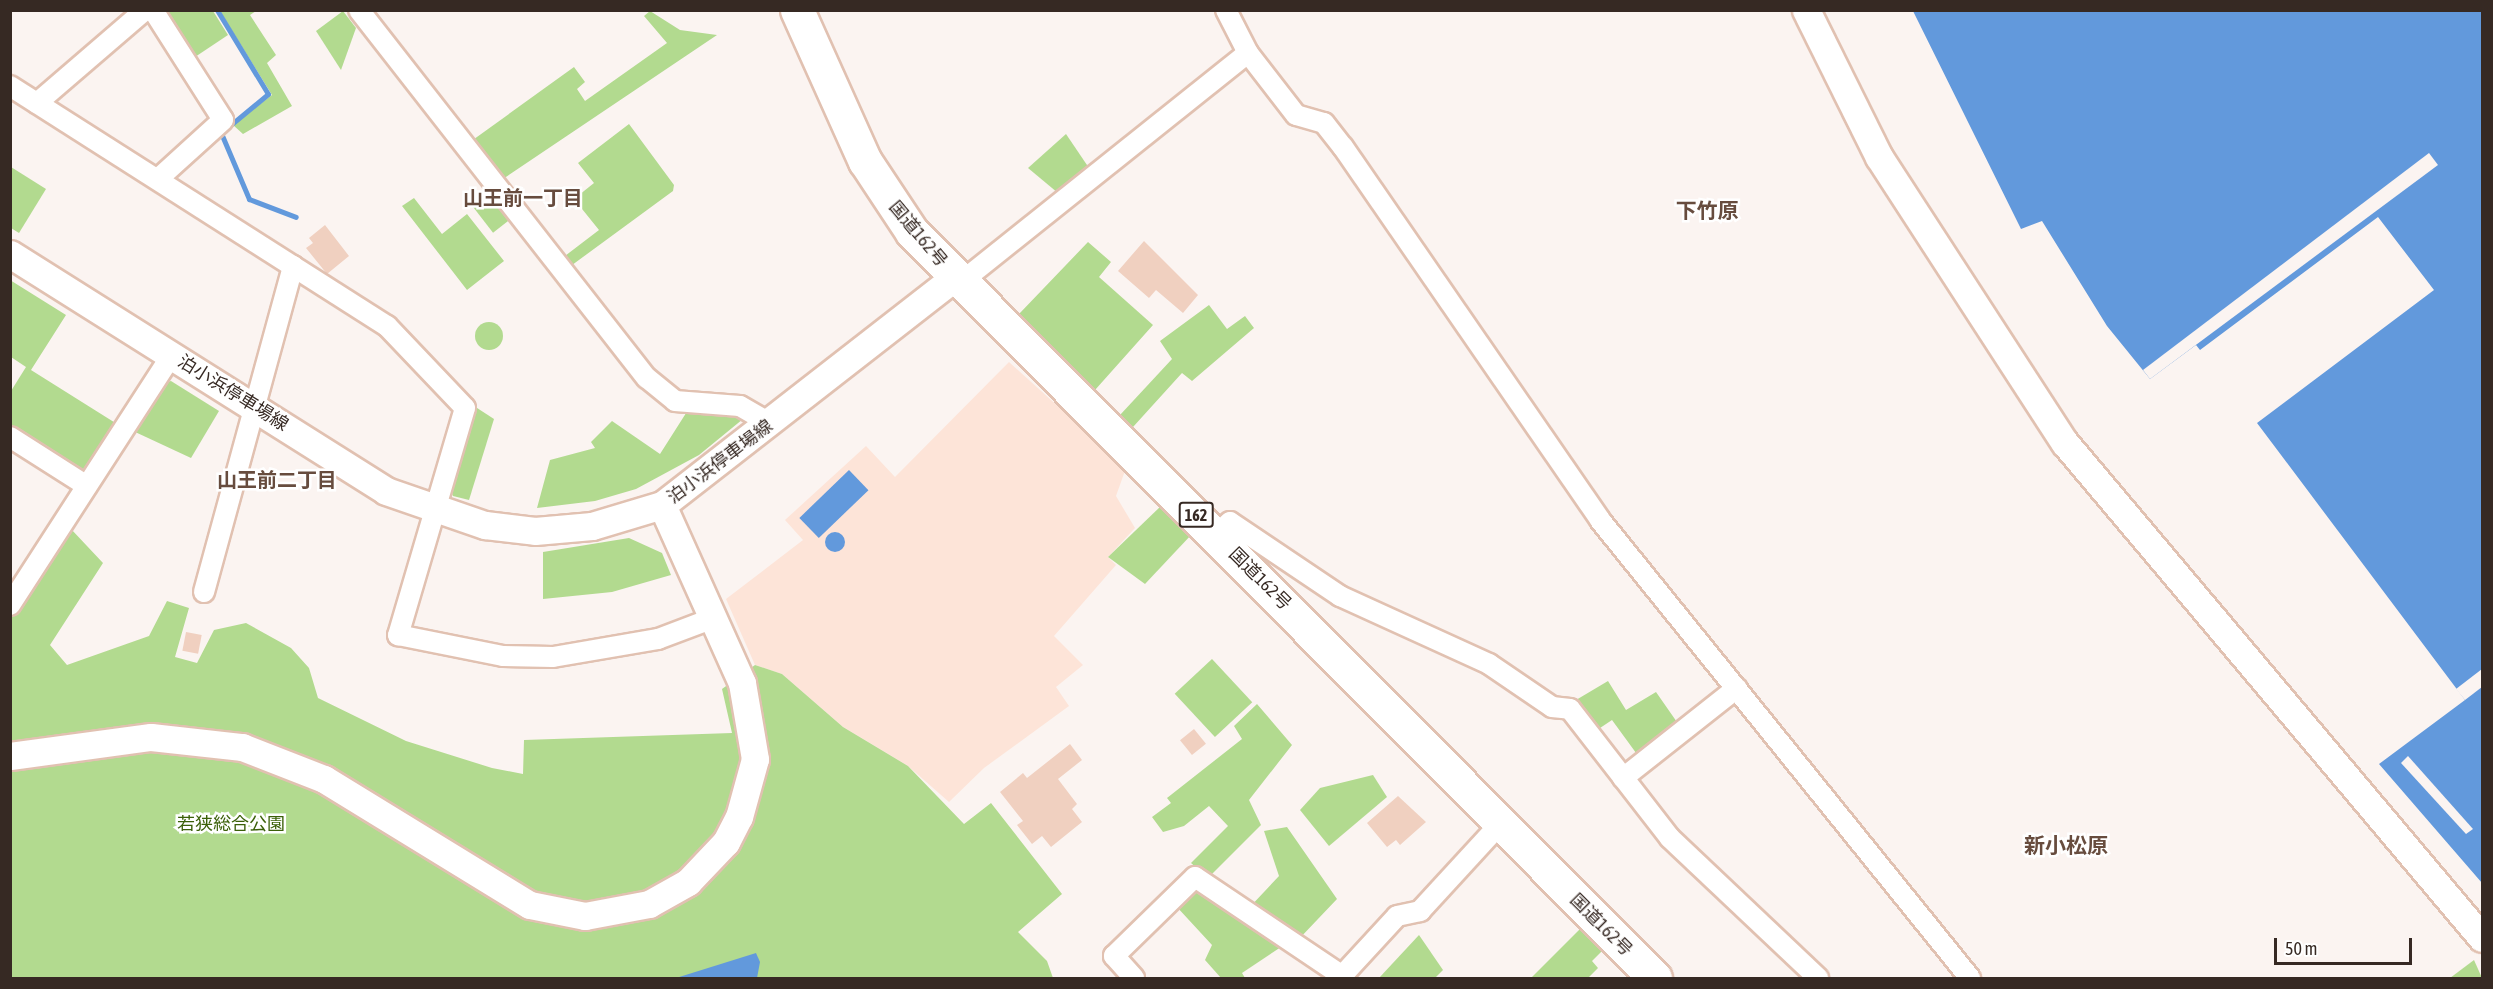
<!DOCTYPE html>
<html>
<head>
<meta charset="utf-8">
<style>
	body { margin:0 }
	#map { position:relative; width:2493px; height:989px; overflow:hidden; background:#fbf4f1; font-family:"Asap Condensed","Noto Sans JP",sans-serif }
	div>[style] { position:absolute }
	.built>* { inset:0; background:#fde4d8 }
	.green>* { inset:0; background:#b2da8f; transform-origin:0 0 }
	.round { border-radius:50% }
	.water>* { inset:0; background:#6299dc; transform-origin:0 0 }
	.pier>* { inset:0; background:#fbf4f1 }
	.stream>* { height:5px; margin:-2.5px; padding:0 2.5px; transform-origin:2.5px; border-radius:2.5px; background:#6299dc }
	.building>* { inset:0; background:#f0d0c0; transform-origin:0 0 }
	.roads { filter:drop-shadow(2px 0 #e1c1b1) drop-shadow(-2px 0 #e1c1b1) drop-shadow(0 2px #e1c1b1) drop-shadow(0 -2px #e1c1b1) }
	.street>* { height:20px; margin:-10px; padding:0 10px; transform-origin:10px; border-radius:10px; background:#fff }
	.secondary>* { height:27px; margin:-13.5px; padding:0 13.5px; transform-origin:13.5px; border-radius:13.5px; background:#fff }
	.highway>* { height:33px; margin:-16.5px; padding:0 16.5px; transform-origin:16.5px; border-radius:16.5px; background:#fff }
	span { translate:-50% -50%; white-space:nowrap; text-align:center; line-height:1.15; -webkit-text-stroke:5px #fff; paint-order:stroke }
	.shield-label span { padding:2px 4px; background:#fff; border:2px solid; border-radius:4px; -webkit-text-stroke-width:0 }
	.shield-label { font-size:16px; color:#362923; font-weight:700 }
	.street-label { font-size:18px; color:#362923 }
	.park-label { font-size:18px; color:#3b6009 }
	.neighbourhood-label { font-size:20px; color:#674c3e; font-weight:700 }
	.quarter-label { font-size:21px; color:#674c3e; font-weight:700 }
	.frame { position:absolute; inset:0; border:12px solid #362923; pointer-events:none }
	.scale { position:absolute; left:2274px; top:938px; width:138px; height:27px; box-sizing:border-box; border:3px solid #362923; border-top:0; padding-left:8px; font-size:18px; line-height:21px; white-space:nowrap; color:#362923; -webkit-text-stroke:4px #fff; paint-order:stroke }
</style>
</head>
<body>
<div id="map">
	<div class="built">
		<i style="clip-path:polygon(1009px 362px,1126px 468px,1116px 496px,1135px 528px,1108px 557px,1116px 565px,1054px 636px,1083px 665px,1056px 687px,1069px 706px,984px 768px,949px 802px,908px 766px,843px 727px,782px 674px,755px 665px,726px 599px,803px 540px,785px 520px,866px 446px,895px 477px)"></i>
	</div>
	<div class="green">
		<i style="clip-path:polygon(164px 11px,213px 11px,228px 35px,195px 57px)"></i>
		<i style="clip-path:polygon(220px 11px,256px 11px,250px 15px,276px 55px,267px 63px,292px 106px,243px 134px,233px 125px,272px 95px)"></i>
		<i style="clip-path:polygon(343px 11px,356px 28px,341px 70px,316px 31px)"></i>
		<i style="clip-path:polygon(650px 11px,680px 30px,717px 35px,500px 181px,470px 142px,574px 67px,585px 82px,577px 89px,585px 101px,667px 43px,644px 16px)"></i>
		<i style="clip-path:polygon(629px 124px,674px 185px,673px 191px,568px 268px,561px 259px,599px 230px,574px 199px,594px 183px,578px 163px)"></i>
		<i style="clip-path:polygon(1066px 134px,1089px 168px,1058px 193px,1028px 168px)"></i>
		<i style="clip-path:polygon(11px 167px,46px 189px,19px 233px,11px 228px)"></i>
		<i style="left:494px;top:190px;width:33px;height:27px;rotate:52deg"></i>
		<i style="clip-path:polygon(414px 198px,442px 234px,467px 214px,504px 261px,467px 290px,402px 206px)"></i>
		<i style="clip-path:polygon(1088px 242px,1111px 262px,1099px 277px,1153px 325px,1095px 390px,1019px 314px)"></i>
		<i style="clip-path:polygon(10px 280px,66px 315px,31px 370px,117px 424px,87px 472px,79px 473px,11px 429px,11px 391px,26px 367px,11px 357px)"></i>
		<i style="clip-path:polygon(1209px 305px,1227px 329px,1245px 316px,1254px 328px,1192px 381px,1182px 373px,1133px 427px,1120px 415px,1172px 359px,1160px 341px)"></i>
		<i class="round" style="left:475px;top:322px;width:28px;height:28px"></i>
		<i style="clip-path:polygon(171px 381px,219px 411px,191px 458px,133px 431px,163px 383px)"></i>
		<i style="clip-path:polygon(474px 406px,494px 419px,469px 500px,453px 496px,449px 488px)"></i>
		<i style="clip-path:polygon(688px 410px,736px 412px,743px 419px,699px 455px,636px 489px,595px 501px,537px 508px,550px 460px,595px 448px,591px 442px,612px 421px,660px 454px)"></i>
		<i style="clip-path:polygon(1162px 505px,1192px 534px,1145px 584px,1108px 557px)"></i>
		<i style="clip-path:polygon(71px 529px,103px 563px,50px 645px,67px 665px,149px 636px,167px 601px,189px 608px,175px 657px,197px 663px,214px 630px,246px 623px,291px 648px,309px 668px,318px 698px,406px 741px,492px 768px,523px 774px,524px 740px,732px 733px,722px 689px,755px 665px,782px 674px,843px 727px,908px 766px,964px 824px,991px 803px,1062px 894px,1018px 932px,1047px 961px,1053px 978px,11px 978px,11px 618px)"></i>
		<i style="clip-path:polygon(629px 538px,662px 553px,671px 575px,612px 592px,543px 599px,543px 552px)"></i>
		<i style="left:1212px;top:659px;width:59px;height:51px;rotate:47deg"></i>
		<i style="clip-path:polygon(1608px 681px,1626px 710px,1656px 692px,1679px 725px,1639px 757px,1612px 720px,1597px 730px,1576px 700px)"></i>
		<i style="clip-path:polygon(1257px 704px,1292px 745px,1249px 800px,1261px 825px,1208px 878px,1191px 863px,1228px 826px,1209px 806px,1184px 826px,1163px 832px,1152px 817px,1171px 803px,1167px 798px,1242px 739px,1234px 726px)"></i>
		<i style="clip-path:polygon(1373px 775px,1387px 797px,1329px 846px,1300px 810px,1320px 788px)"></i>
		<i style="clip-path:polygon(1287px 827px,1337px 899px,1298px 940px,1248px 909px,1279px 876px,1264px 831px)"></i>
		<i style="clip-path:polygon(1201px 891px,1228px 911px,1284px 945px,1242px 973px,1245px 978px,1221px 978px,1205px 960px,1212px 945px,1176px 906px,1190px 892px)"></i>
		<i style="clip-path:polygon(1581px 928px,1603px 950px,1592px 961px,1598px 968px,1588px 978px,1531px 978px)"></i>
		<i style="clip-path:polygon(1419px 935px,1443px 970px,1435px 978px,1379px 978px)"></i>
		<i style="clip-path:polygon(2474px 960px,2482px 978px,2450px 978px)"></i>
	</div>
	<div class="water">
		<i style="clip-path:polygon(1913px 11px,2482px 11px,2482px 883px,2379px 764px,2465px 700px,2257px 423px,2434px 290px,2378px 217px,2200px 350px,2196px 345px,2150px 379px,2107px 326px,2042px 221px,2021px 229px)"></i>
		<i style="left:849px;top:470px;width:28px;height:69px;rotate:46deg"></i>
		<i class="round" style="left:825px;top:532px;width:20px;height:20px"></i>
		<i style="clip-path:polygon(756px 953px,760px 962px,757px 978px,676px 978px)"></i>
	</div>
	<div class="pier">
		<i style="clip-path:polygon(2429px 153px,2438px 165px,2150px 379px,2143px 370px)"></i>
		<i style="clip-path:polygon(2482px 669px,2482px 687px,2465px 700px,2456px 689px)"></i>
		<i style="clip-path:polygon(2408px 756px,2473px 829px,2466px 834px,2401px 763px)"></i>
	</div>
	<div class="stream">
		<i style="left:217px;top:10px;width:98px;rotate:58.7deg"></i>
		<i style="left:268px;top:94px;width:52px;rotate:140.5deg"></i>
		<i style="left:221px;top:133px;width:72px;rotate:67deg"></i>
		<i style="left:249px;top:199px;width:50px;rotate:21deg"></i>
	</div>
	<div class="building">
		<i style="clip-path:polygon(325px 225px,349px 256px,327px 274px,306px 248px,313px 243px,309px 238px)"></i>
		<i style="clip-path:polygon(1144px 241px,1198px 295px,1183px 313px,1156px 290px,1149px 298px,1118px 271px)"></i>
		<i style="left:186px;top:632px;width:16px;height:19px;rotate:11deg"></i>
		<i style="left:1194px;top:729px;width:19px;height:18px;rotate:51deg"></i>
		<i style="clip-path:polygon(1070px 744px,1082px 760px,1058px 779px,1077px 804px,1072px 809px,1082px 822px,1051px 847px,1042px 836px,1032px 844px,1017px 825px,1023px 821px,1000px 792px,1023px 773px,1027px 778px)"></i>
		<i style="clip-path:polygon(1398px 796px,1426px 822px,1400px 845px,1396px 840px,1387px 847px,1367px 823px)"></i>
	</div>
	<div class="roads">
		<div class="street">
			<i style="left:153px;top:10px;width:130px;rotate:57.5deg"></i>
			<i style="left:223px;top:120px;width:88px;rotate:137.8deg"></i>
			<i style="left:359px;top:10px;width:467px;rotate:52deg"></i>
			<i style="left:647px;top:378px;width:36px;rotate:39deg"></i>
			<i style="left:675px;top:401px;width:65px;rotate:4.4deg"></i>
			<i style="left:740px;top:406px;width:36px;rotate:30deg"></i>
			<i style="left:1226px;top:10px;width:48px;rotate:62.9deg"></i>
			<i style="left:1248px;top:53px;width:78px;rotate:52.3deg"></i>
			<i style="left:1296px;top:115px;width:29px;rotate:16deg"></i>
			<i style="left:1324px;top:123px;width:31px;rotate:52deg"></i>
			<i style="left:1343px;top:147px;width:453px;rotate:55.4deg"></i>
			<i style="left:1600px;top:520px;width:589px;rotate:51.07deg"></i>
			<i style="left:10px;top:86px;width:447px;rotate:32.5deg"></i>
			<i style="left:387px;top:326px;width:113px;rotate:46.4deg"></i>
			<i style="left:465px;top:408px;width:237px;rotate:106.4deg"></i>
			<i style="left:398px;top:635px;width:107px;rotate:11.3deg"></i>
			<i style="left:503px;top:656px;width:50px;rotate:1.1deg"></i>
			<i style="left:553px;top:657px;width:107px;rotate:-9.7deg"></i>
			<i style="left:658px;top:639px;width:57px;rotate:-20.7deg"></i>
			<i style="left:37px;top:103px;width:143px;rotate:-40.7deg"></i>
			<i style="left:961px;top:282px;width:367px;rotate:-38.6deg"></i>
			<i style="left:10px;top:437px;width:91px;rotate:32.5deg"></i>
			<i style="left:1216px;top:535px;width:19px;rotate:-43deg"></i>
			<i style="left:1230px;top:522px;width:133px;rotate:33.9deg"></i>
			<i style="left:1340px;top:596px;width:164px;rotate:24.5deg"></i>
			<i style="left:1489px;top:664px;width:76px;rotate:34.3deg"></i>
			<i style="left:1552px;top:707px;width:18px;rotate:6deg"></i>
			<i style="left:1570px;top:709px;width:163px;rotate:52.2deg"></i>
			<i style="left:1670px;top:838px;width:204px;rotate:43.4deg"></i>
			<i style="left:204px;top:592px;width:338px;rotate:-74.7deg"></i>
			<i style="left:10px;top:605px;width:298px;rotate:-57.1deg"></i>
			<i style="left:1623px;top:778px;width:145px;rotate:-38.3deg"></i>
			<i style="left:1134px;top:978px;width:30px;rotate:-132deg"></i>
			<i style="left:1114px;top:956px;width:113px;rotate:-44.3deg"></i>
			<i style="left:1195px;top:877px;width:176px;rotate:33.9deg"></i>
			<i style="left:1340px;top:978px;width:84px;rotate:-47.4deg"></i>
			<i style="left:1397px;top:916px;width:24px;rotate:-12deg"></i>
			<i style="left:1420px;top:911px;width:120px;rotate:-47.4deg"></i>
		</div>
		<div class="secondary">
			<i style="left:1806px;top:10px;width:164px;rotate:63.6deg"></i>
			<i style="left:1879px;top:157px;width:341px;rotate:57deg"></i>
			<i style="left:2065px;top:443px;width:647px;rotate:49.89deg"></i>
			<i style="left:10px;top:254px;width:444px;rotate:32.2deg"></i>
			<i style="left:386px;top:491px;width:105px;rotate:19deg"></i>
			<i style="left:485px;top:525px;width:50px;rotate:6.8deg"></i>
			<i style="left:535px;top:531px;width:57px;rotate:-5deg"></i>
			<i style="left:592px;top:526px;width:73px;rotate:-16.7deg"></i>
			<i style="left:662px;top:505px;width:371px;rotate:-37.9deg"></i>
			<i style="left:10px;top:756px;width:142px;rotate:-7.7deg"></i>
			<i style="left:151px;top:737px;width:92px;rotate:6.3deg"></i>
			<i style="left:242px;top:747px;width:88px;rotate:21.3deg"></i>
			<i style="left:324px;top:779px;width:241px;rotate:31.5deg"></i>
			<i style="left:530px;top:905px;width:56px;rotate:11.3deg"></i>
			<i style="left:585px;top:916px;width:65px;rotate:-10.6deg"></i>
			<i style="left:649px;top:904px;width:45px;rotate:-29.4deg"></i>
			<i style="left:688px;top:882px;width:55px;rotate:-46.5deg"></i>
			<i style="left:726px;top:842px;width:28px;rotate:-63deg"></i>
			<i style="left:739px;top:817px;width:60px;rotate:-74.6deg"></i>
			<i style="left:755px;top:759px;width:77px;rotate:-99.7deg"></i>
			<i style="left:742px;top:683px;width:195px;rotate:-114.2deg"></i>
		</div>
		<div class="highway">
			<i style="left:797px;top:10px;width:166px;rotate:65.8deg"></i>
			<i style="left:865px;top:161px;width:85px;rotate:56.5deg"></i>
			<i style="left:912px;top:232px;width:1053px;rotate:45.12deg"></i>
		</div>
	</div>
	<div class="shield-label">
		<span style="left:1196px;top:515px">162</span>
	</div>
	<div class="street-label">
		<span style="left:918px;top:234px;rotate:50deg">国道162号</span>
		<span style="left:233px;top:393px;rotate:32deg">泊小浜停車場線</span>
		<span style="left:720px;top:462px;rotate:-37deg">泊小浜停車場線</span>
		<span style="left:1260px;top:579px;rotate:45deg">国道162号</span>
		<span style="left:1601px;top:925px;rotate:45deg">国道162号</span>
	</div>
	<div class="park-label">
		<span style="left:231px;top:824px">若狭総合公園</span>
	</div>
	<div class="neighbourhood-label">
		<span style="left:523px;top:197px">山王前一丁目</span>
		<span style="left:277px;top:479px">山王前二丁目</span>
	</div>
	<div class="quarter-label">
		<span style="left:1707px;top:210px">下竹原</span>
		<span style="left:2066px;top:845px">新小松原</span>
	</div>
	<div class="frame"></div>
	<div class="scale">50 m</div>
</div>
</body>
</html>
